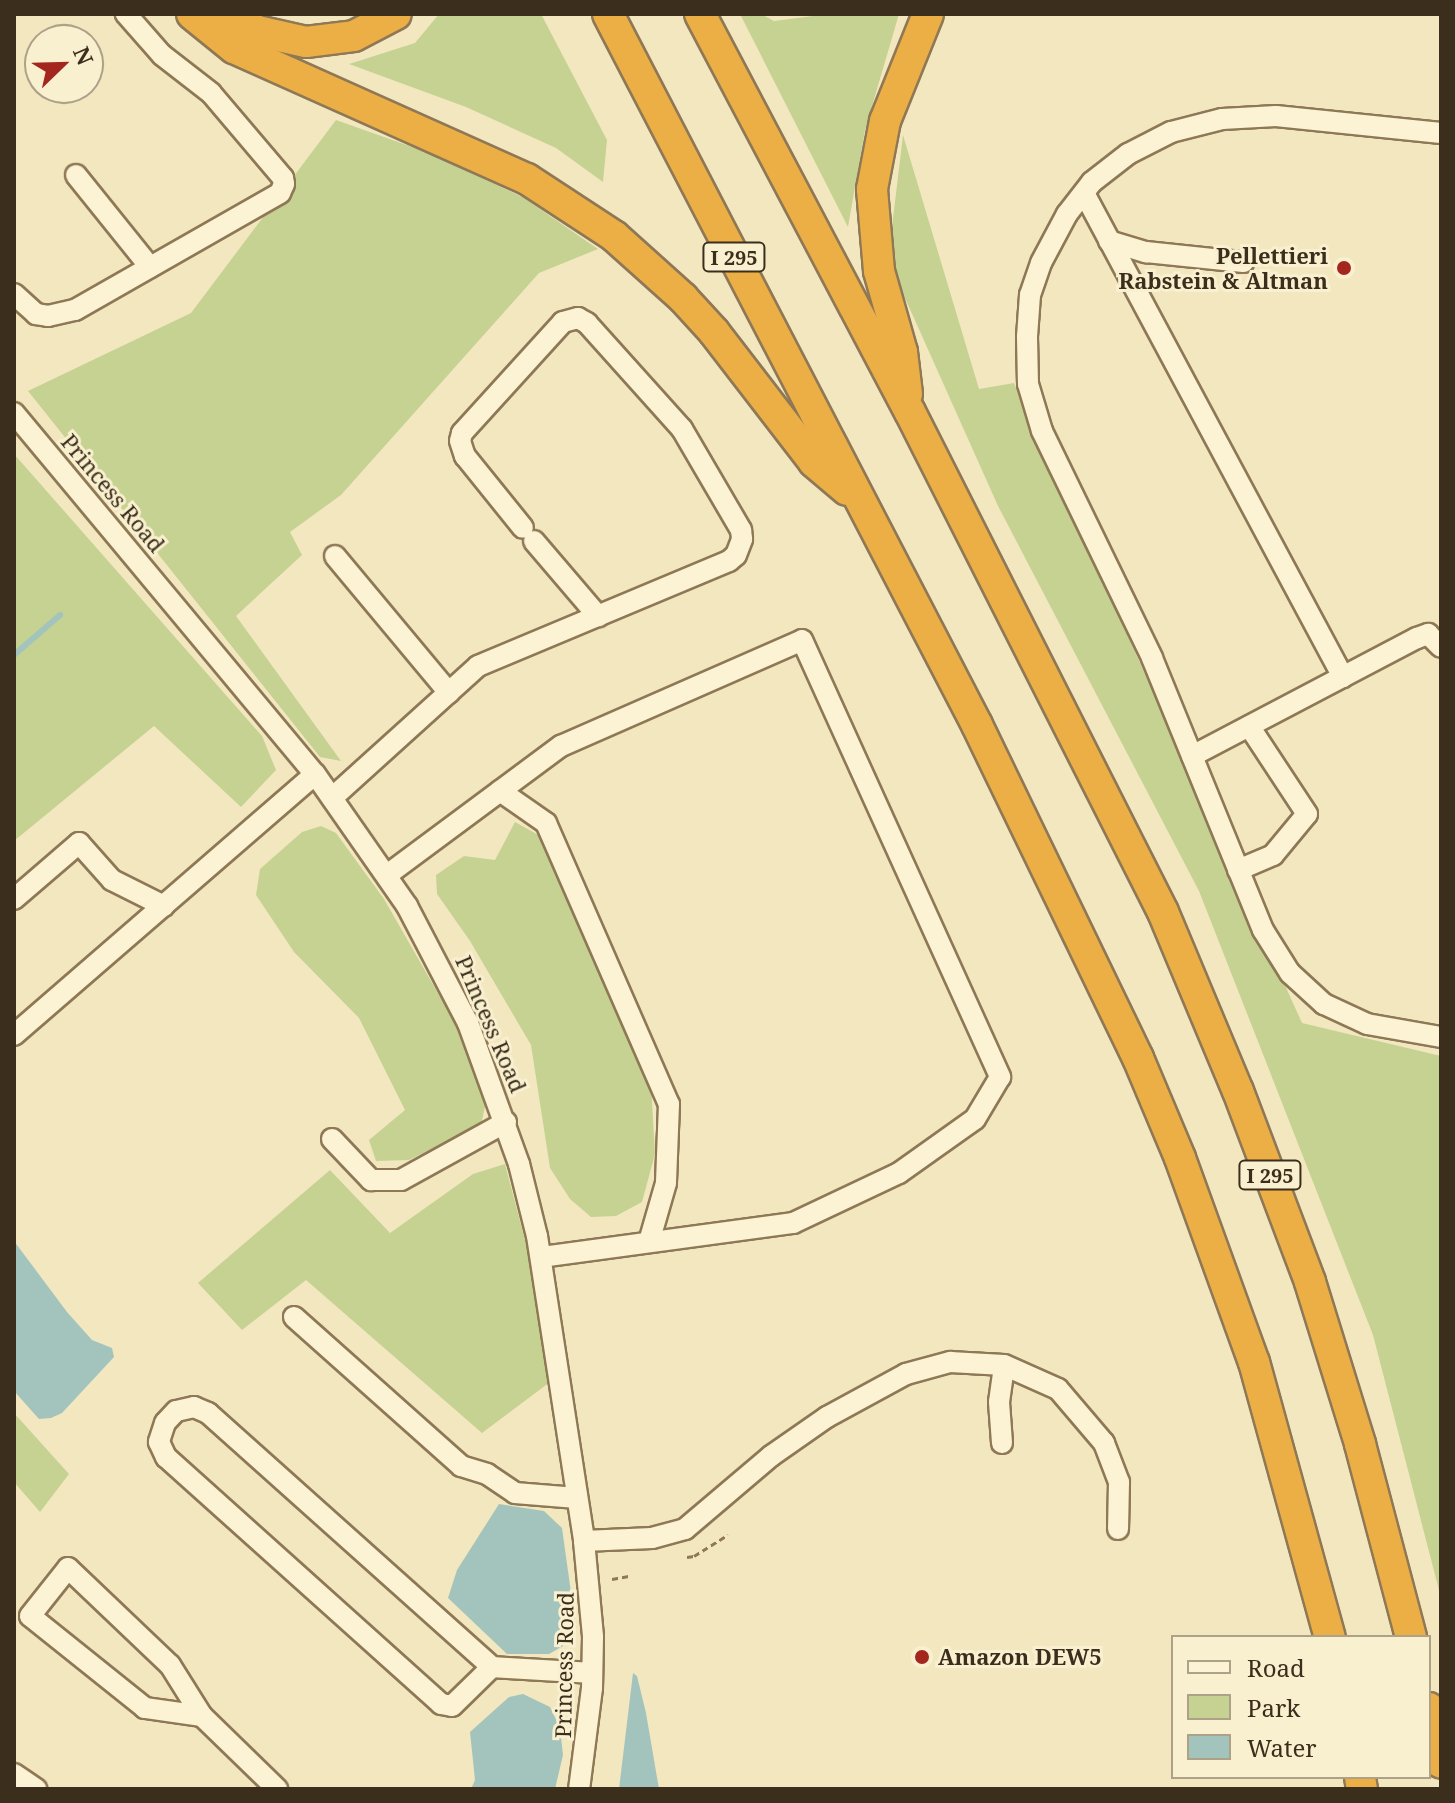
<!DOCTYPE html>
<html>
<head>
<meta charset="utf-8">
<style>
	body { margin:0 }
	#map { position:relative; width:1455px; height:1803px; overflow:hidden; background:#f3e7c0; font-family:"Noto Serif",serif }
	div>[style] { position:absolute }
	.green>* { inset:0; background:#c6d292 }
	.water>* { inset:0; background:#a3c4bd }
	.stream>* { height:6px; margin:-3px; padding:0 3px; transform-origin:3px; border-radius:3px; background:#a3c4bd }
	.path>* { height:3px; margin-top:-1.5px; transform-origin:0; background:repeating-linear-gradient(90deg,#8e7855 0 6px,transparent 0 10px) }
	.roads { filter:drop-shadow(2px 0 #8e7855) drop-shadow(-2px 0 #8e7855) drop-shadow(0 2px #8e7855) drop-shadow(0 -2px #8e7855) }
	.minor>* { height:20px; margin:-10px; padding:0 10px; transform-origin:10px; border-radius:10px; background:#fcf3d4 }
	.highway>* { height:30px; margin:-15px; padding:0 15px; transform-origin:15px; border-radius:15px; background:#ecaf46 }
	.dots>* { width:22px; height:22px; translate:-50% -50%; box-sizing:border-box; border:4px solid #f9f0d0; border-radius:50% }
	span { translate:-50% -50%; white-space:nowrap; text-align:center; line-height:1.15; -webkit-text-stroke:6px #f9f0d0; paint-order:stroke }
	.shield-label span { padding:2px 6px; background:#f9f0d0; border:2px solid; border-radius:6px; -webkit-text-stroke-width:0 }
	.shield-label { font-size:20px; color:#3c2e1c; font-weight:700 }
	.poi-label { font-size:22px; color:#3c2e1c; font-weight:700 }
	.right { translate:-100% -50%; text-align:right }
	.left { translate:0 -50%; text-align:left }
	.street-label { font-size:22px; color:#3c2e1c }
	.frame { position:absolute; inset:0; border:16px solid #3c2e1c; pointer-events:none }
	.legend { position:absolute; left:1171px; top:1635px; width:260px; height:144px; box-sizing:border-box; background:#f9f0d0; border:2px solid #ada288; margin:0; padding:10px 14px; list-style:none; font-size:24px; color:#3c2e1c }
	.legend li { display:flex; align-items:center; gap:16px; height:40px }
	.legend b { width:40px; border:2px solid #ada288 }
	.north { position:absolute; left:24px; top:24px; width:80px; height:80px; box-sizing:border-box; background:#f9f0d0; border:2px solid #ada288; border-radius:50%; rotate:67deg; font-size:22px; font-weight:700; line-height:32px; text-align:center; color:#3c2e1c }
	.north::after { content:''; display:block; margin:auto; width:28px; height:36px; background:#a4271e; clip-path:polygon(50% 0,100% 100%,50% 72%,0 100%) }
</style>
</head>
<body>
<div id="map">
	<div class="green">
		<i style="clip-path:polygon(439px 14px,541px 14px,607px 140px,603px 182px,556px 148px,466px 107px,349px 64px,415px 43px)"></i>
		<i style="clip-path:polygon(740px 14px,761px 14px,774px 21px,829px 14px,899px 14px,865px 130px,848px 227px)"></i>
		<i style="clip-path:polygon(336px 120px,432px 154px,524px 198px,598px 249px,539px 273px,341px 495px,290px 532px,302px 555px,236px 616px,341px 761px,320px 757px,28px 391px,191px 313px)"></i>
		<i style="clip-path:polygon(903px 135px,979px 389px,1014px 383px,1302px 1023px,1441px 1056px,1441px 1598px,1373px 1335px,1199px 891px,998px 506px,888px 260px)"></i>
		<i style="clip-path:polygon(14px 454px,262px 736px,276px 770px,241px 807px,154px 726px,14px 841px)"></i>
		<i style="clip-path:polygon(515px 822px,542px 837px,651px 1084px,655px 1154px,642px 1202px,616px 1216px,591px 1217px,570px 1199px,550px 1168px,531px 1045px,470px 941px,437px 894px,436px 875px,464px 856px,495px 860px)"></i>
		<i style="clip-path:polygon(321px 826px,336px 833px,384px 899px,455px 1023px,486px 1102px,481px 1125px,409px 1160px,376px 1161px,369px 1140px,405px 1110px,359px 1018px,294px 952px,256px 895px,260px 869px,302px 832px)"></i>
		<i style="clip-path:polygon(505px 1164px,530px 1259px,550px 1382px,482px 1433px,306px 1280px,242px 1330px,198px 1283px,330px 1170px,390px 1233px,473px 1174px)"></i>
		<i style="clip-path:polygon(14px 1413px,69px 1474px,40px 1512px,14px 1482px)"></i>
	</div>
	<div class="water">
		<i style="clip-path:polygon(14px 1241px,67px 1312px,92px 1340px,112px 1348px,114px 1357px,62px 1413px,51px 1418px,39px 1419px,14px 1391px)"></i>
		<i style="clip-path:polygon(499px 1504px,544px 1511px,562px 1528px,575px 1621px,563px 1646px,549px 1654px,507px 1654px,448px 1598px,457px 1570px)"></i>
		<i style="clip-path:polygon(633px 1673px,637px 1676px,646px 1713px,659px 1789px,619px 1789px)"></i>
		<i style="clip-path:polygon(523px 1694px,550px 1707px,560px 1728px,563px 1755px,555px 1789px,471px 1789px,475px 1780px,470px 1732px,509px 1697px)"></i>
	</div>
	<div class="stream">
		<i style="left:14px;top:655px;width:61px;rotate:-41deg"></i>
	</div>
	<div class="path">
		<i style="left:687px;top:1557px;width:7px;rotate:-8deg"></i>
		<i style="left:694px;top:1556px;width:40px;rotate:-32deg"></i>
		<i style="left:612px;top:1579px;width:17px;rotate:-10deg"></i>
	</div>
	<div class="roads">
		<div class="minor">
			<i style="left:1441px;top:133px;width:166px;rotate:-174.1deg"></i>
			<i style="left:1276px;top:116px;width:54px;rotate:176.8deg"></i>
			<i style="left:1222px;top:119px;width:53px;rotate:165.7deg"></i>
			<i style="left:1171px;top:132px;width:48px;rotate:152.9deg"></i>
			<i style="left:1128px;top:154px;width:46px;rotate:142.1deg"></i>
			<i style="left:1092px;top:182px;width:41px;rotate:128deg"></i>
			<i style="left:1067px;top:214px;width:55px;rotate:118deg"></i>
			<i style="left:1041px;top:263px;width:34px;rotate:109deg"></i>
			<i style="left:1030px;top:295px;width:42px;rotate:94.1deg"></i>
			<i style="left:1027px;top:337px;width:47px;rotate:88.8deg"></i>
			<i style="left:1028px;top:384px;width:49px;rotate:73.4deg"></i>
			<i style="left:1042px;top:431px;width:252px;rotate:64.1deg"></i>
			<i style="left:1152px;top:658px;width:294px;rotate:67.8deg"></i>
			<i style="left:1263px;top:930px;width:51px;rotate:57.9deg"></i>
			<i style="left:1290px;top:973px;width:46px;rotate:42.4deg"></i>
			<i style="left:1324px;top:1004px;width:47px;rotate:24.9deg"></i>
			<i style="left:1367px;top:1024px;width:75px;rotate:10deg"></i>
			<i style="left:76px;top:175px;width:118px;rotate:51.2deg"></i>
			<i style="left:1084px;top:193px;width:549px;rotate:61.85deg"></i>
			<i style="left:1109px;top:241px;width:39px;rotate:17deg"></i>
			<i style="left:1146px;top:252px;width:98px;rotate:5.9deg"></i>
			<i style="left:14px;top:294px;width:30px;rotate:42deg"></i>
			<i style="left:36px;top:314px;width:12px;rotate:9deg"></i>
			<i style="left:48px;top:316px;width:28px;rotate:-13deg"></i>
			<i style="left:75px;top:310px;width:236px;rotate:-29.7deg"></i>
			<i style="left:280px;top:193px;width:10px;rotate:-66deg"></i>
			<i style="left:284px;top:184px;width:6px;rotate:-99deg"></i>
			<i style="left:283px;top:178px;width:111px;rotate:-130.3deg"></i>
			<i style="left:211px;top:93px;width:62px;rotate:-142.2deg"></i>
			<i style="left:162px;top:55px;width:55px;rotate:-131.3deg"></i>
			<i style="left:14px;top:413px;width:470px;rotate:50.2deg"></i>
			<i style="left:315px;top:774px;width:161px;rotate:55.1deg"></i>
			<i style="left:407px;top:906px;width:132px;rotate:62.5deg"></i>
			<i style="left:468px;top:1023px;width:150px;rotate:70.1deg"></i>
			<i style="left:519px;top:1164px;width:74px;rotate:76deg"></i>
			<i style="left:537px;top:1236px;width:309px;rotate:81.2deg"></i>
			<i style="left:584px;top:1541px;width:96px;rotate:84.6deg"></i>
			<i style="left:593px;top:1637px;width:51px;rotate:91.1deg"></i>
			<i style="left:592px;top:1688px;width:102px;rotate:97.3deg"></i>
			<i style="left:534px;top:541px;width:99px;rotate:49.5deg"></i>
			<i style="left:335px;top:556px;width:178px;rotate:50.2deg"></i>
			<i style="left:1192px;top:756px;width:254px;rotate:-27.7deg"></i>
			<i style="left:1417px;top:638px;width:12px;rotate:-20deg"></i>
			<i style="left:1428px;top:634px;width:18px;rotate:45deg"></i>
			<i style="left:500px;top:791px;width:56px;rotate:34.8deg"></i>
			<i style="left:546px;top:823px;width:307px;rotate:66.4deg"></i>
			<i style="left:669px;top:1104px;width:79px;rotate:92.2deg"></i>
			<i style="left:666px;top:1183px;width:61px;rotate:106.1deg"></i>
			<i style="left:332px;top:798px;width:197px;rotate:-42.1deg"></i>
			<i style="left:478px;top:666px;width:272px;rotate:-22.7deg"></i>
			<i style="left:729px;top:561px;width:9px;rotate:-41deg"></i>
			<i style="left:736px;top:555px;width:17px;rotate:-69deg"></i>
			<i style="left:742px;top:539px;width:9px;rotate:-96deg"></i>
			<i style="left:741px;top:530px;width:117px;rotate:-120.3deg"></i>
			<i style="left:682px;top:429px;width:142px;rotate:-131.9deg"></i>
			<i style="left:587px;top:323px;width:10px;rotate:-151deg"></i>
			<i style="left:578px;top:318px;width:16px;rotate:165deg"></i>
			<i style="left:563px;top:322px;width:150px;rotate:132.3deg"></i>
			<i style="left:462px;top:433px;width:8px;rotate:104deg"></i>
			<i style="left:460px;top:441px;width:16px;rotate:72deg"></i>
			<i style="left:465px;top:456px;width:92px;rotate:51.1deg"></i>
			<i style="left:1238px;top:870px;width:38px;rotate:-23deg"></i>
			<i style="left:1273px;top:855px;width:53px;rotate:-50.3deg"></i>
			<i style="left:1307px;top:814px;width:105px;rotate:-123.4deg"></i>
			<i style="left:387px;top:875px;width:217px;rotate:-36.6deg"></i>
			<i style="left:561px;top:746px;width:263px;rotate:-23.7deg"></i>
			<i style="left:802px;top:640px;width:480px;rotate:65.6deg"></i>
			<i style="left:1000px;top:1077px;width:49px;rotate:120.8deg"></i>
			<i style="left:975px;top:1119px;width:93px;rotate:144.6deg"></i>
			<i style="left:899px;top:1173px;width:117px;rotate:154.7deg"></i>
			<i style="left:793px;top:1223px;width:254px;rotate:172.3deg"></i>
			<i style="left:14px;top:899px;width:86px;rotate:-40.7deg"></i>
			<i style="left:79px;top:843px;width:50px;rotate:48.3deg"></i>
			<i style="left:112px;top:880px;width:58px;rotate:26.6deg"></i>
			<i style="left:14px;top:1035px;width:398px;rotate:-40.9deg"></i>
			<i style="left:332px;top:1139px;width:57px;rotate:46.4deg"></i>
			<i style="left:371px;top:1180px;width:30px"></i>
			<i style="left:401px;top:1180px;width:120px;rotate:-28.9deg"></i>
			<i style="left:294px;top:1317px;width:224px;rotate:41.7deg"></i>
			<i style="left:461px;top:1466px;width:27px;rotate:17deg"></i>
			<i style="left:487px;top:1474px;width:34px;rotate:34deg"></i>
			<i style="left:515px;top:1493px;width:62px;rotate:4.6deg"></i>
			<i style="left:1002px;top:1443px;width:41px;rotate:-94.2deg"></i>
			<i style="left:999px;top:1402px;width:37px;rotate:-82deg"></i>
			<i style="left:584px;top:1541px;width:68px;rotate:-2.5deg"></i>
			<i style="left:652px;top:1538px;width:34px;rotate:-15deg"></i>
			<i style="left:685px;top:1529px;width:113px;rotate:-40.3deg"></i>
			<i style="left:771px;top:1456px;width:68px;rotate:-34.9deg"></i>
			<i style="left:827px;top:1417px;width:90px;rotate:-28.6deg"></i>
			<i style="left:906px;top:1374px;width:46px;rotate:-15.3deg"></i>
			<i style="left:950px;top:1362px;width:54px;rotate:3.2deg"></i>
			<i style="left:1004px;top:1365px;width:59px;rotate:24deg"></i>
			<i style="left:1058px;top:1389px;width:71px;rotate:49.6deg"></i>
			<i style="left:1104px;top:1443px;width:42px;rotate:69deg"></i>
			<i style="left:1119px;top:1482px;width:47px;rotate:91.2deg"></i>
			<i style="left:492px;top:1667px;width:381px;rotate:-138.2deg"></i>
			<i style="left:208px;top:1413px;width:15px;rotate:-157deg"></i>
			<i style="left:194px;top:1407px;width:18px;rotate:167deg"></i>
			<i style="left:176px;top:1411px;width:16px;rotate:133deg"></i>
			<i style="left:165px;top:1423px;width:20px;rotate:108deg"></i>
			<i style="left:159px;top:1442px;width:17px;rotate:65deg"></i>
			<i style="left:166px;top:1457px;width:370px;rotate:41.9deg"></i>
			<i style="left:441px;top:1704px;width:11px;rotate:10deg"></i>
			<i style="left:452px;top:1706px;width:56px;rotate:-44.3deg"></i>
			<i style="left:492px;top:1667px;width:100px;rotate:3.4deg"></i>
			<i style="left:202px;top:1716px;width:58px;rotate:-172deg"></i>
			<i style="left:145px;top:1708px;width:147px;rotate:-141.3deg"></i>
			<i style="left:30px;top:1616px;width:61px;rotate:-51.6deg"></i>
			<i style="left:68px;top:1568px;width:141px;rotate:43.6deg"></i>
			<i style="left:170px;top:1665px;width:60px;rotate:57.9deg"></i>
			<i style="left:202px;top:1716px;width:105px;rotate:44.2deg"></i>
			<i style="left:14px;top:1774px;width:27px;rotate:34deg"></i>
		</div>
		<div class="highway">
			<i style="left:192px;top:14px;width:54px;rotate:39deg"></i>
			<i style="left:234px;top:48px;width:321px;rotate:24.1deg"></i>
			<i style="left:527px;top:179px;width:104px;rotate:33.2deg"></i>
			<i style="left:614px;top:236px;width:93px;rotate:41.9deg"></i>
			<i style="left:683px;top:298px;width:46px;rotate:47.6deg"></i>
			<i style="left:714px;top:332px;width:164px;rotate:52.4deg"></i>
			<i style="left:814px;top:462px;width:43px;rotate:40.3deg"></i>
			<i style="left:229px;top:14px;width:33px;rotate:31deg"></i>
			<i style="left:257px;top:31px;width:50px;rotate:12.7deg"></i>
			<i style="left:306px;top:42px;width:48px;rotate:-7.1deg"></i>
			<i style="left:354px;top:36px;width:47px;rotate:-27.6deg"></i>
			<i style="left:608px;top:14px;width:801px;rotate:62.57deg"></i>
			<i style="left:977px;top:725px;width:370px;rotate:64.2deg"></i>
			<i style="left:1138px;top:1058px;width:108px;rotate:67.2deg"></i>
			<i style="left:1180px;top:1158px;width:217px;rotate:70.1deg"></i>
			<i style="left:1254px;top:1362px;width:285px;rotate:74.6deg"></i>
			<i style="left:700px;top:14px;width:450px;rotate:62.2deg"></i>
			<i style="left:910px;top:412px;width:560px;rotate:63.16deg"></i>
			<i style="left:1163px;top:912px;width:194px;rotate:67.3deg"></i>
			<i style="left:1238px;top:1091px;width:204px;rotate:69.3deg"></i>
			<i style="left:1310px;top:1282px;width:170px;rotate:72.8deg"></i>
			<i style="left:1360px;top:1444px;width:200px;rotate:75.2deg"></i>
			<i style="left:907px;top:394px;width:42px;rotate:-96.8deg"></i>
			<i style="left:902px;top:352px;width:84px;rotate:-105.9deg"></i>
			<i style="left:879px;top:271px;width:82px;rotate:-94.9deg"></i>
			<i style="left:872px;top:189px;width:69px;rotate:-79.2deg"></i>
			<i style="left:885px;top:121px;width:115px;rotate:-68.1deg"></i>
			<i style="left:1429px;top:1708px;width:56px;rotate:77.7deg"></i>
			<i style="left:1360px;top:1777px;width:12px;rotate:81deg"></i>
		</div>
	</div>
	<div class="dots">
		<i style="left:1344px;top:268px;background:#a4271e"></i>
		<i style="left:922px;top:1657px;background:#a4271e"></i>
	</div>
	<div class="shield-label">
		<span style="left:734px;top:257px">I 295</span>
		<span style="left:1270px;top:1175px">I 295</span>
	</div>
	<div class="poi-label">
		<span class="right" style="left:1328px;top:268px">Pellettieri<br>Rabstein &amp; Altman</span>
		<span class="left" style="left:938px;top:1657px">Amazon DEW5</span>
	</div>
	<div class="street-label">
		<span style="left:113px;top:493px;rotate:50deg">Princess Road</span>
		<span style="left:491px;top:1024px;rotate:67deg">Princess Road</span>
		<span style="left:564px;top:1665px;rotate:-89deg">Princess Road</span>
	</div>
	<div class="frame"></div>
	<ul class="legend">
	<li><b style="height:10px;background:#fcf3d4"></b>Road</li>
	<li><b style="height:22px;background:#c6d292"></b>Park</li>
	<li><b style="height:22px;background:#a3c4bd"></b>Water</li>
	</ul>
	<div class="north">N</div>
</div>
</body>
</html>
